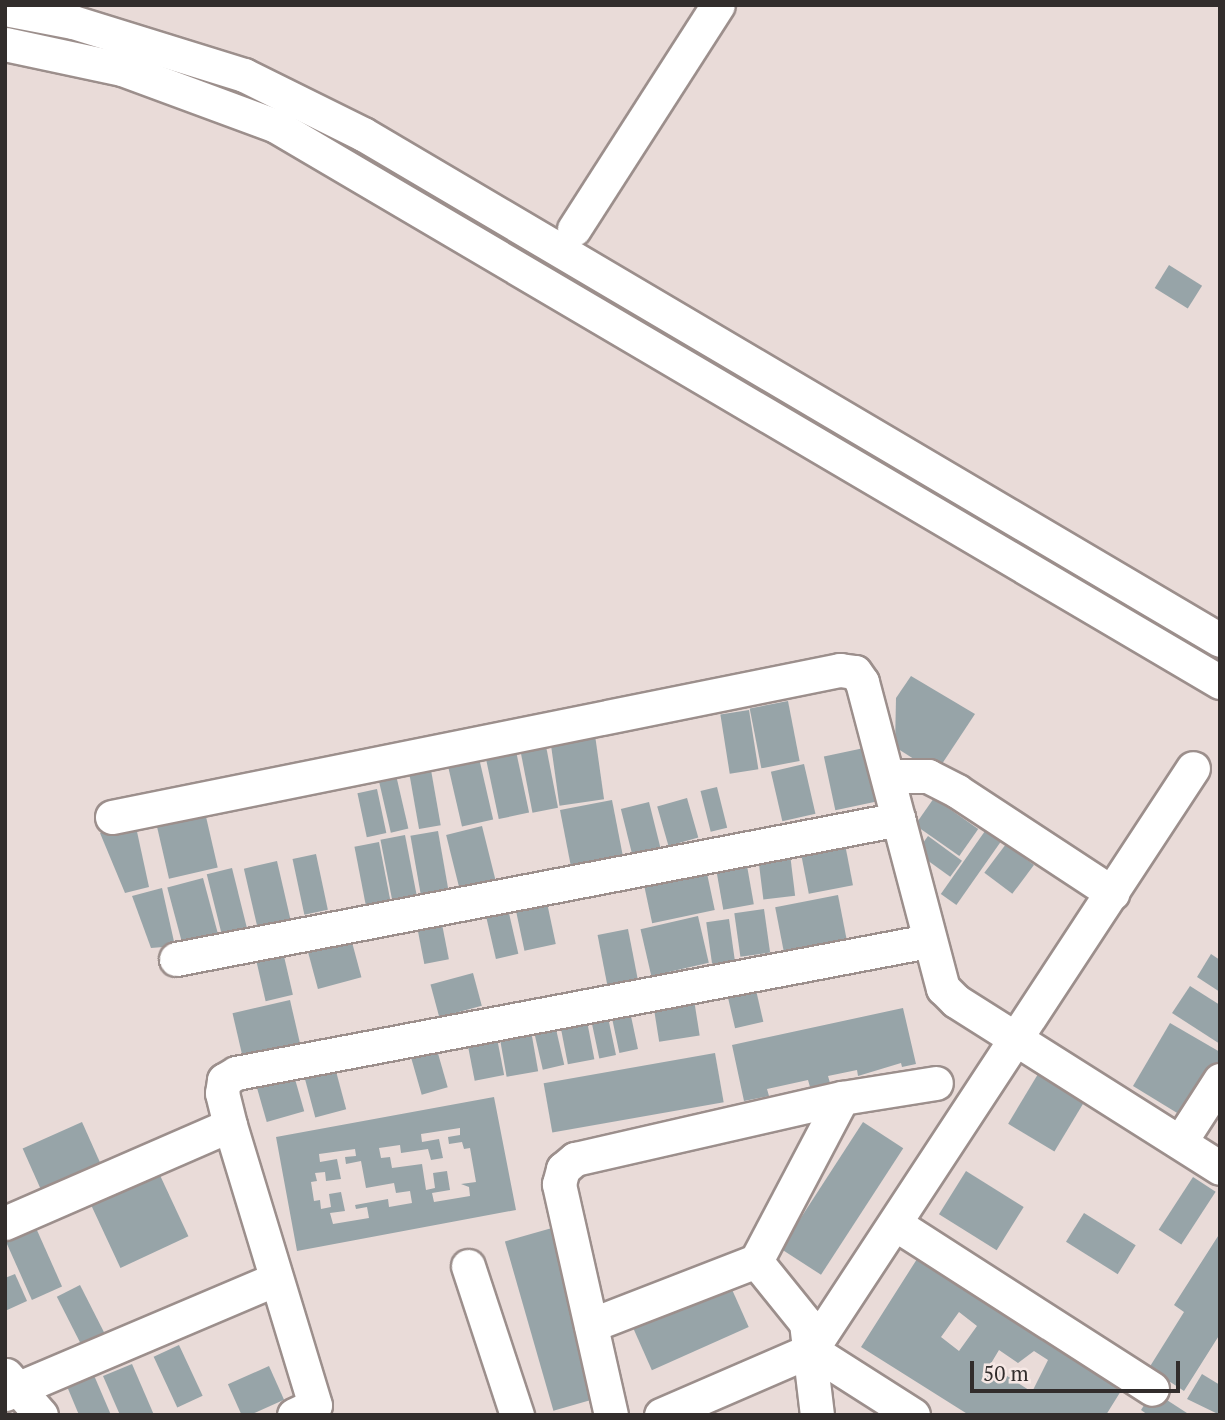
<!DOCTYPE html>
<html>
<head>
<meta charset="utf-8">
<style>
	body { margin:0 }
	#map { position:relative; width:1225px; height:1420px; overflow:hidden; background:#e9dbd8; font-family:"PT Serif",serif }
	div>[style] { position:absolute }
	.building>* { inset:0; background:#97a4a8; transform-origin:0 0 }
	.roads { filter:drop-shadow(2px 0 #9c8f8c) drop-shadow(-2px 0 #9c8f8c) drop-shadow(0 2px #9c8f8c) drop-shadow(0 -2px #9c8f8c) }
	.minor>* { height:33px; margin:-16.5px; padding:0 16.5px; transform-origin:16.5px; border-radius:16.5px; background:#fff }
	span { translate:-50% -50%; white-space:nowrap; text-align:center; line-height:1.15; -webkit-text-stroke:5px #f6e8e5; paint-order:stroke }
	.frame { position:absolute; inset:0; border:7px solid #322d2c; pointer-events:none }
	.scale { position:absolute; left:970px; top:1361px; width:210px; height:32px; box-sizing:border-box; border:4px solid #322d2c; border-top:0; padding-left:9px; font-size:21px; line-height:24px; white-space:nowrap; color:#322d2c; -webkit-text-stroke:5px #f6e8e5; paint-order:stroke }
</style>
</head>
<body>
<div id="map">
	<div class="building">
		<i style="left:1169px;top:265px;width:39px;height:27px;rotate:32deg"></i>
		<i style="clip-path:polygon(911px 676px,975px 714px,936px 773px,895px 747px,896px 698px)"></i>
		<i style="left:788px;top:701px;width:61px;height:39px;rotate:79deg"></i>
		<i style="left:749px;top:710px;width:60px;height:29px;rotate:81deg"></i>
		<i style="left:595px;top:735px;width:65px;height:45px;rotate:82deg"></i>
		<i style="left:546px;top:746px;width:63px;height:26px;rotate:79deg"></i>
		<i style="left:864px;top:748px;width:55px;height:41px;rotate:78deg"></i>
		<i style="left:516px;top:751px;width:63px;height:31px;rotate:78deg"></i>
		<i style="left:479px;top:758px;width:63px;height:32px;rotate:77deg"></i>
		<i style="left:804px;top:764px;width:51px;height:34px;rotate:77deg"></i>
		<i style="left:431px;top:770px;width:56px;height:22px;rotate:80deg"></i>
		<i style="left:396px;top:775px;width:55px;height:18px;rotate:77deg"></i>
		<i style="left:717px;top:787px;width:42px;height:17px;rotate:76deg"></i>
		<i style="left:377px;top:789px;width:45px;height:20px;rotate:78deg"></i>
		<i style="left:687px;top:798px;width:41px;height:31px;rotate:74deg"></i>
		<i style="left:934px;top:798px;width:54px;height:33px;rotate:35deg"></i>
		<i style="left:612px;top:800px;width:58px;height:53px;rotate:79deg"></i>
		<i style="left:649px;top:802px;width:49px;height:29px;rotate:76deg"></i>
		<i style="left:204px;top:808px;width:61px;height:50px;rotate:77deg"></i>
		<i style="left:482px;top:826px;width:56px;height:37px;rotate:76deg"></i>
		<i style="clip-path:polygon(136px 827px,149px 887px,125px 893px,100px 833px)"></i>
		<i style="left:438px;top:831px;width:61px;height:28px;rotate:80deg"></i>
		<i style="left:985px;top:831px;width:19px;height:77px;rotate:35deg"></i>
		<i style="left:405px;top:835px;width:61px;height:25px;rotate:79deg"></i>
		<i style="left:928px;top:836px;width:42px;height:20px;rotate:36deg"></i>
		<i style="left:844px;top:839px;width:47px;height:45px;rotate:79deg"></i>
		<i style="left:379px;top:842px;width:60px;height:25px;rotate:79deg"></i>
		<i style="left:1006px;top:844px;width:35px;height:36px;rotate:37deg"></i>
		<i style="left:316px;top:854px;width:57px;height:24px;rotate:78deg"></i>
		<i style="left:790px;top:854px;width:42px;height:32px;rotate:83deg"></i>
		<i style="left:746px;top:860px;width:45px;height:31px;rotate:80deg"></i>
		<i style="left:277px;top:861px;width:62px;height:34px;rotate:77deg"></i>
		<i style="left:705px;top:864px;width:47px;height:64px;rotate:78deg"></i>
		<i style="left:232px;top:868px;width:62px;height:26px;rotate:76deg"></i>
		<i style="left:203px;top:878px;width:59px;height:37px;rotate:75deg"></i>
		<i style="clip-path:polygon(162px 888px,175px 946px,151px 948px,132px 896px)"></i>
		<i style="left:838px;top:895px;width:51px;height:64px;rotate:79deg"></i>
		<i style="left:546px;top:898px;width:47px;height:32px;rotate:78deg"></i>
		<i style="left:508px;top:909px;width:46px;height:23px;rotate:77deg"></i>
		<i style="left:764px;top:909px;width:44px;height:30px;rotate:82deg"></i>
		<i style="left:698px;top:916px;width:48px;height:59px;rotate:77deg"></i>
		<i style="left:729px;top:919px;width:42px;height:23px;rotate:82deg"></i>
		<i style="left:442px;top:924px;width:36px;height:25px;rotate:79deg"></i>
		<i style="left:628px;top:929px;width:53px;height:31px;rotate:79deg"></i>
		<i style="left:349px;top:931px;width:48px;height:45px;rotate:75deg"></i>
		<i style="left:283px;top:952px;width:44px;height:28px;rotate:77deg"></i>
		<i style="clip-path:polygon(1211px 954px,1220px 960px,1220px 992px,1197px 977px)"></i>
		<i style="left:473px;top:973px;width:34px;height:44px;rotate:75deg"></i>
		<i style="left:753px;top:977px;width:46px;height:29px;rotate:77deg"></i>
		<i style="clip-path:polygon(1190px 986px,1220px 1005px,1220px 1044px,1172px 1013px)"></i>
		<i style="left:692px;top:987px;width:49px;height:41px;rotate:81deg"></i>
		<i style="left:290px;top:1000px;width:47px;height:59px;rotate:77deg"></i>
		<i style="left:628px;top:1002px;width:48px;height:19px;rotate:78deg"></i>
		<i style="left:606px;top:1008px;width:48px;height:17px;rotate:78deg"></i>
		<i style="clip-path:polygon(903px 1008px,916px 1064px,902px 1067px,901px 1063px,858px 1076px,857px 1070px,828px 1076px,830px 1083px,810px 1087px,808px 1080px,767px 1089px,769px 1096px,744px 1101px,732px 1045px)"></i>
		<i style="left:553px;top:1016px;width:50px;height:22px;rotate:77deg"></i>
		<i style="left:586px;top:1016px;width:44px;height:27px;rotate:79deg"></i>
		<i style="clip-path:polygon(1170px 1023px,1220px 1052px,1220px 1065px,1187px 1119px,1133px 1086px)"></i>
		<i style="left:530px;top:1025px;width:47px;height:32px;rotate:80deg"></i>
		<i style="left:495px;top:1028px;width:48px;height:30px;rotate:79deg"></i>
		<i style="left:435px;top:1043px;width:46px;height:27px;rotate:74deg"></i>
		<i style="left:715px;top:1053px;width:50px;height:174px;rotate:80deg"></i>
		<i style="left:333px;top:1060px;width:51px;height:32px;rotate:75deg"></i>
		<i style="left:291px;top:1065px;width:48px;height:39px;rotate:74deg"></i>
		<i style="left:1038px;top:1074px;width:54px;height:58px;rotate:31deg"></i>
		<i style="clip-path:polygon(evenodd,494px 1097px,516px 1210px,297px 1251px,276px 1137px,494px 1097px,460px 1128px,460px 1135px,448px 1137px,449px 1144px,462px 1142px,464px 1149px,470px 1148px,476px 1182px,461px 1184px,469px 1187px,470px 1196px,434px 1202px,432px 1193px,450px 1190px,447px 1171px,433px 1173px,435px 1188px,426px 1190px,422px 1164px,392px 1168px,390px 1157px,381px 1158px,379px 1148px,400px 1145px,401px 1153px,428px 1149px,431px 1160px,443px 1158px,439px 1139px,422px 1142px,421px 1134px,460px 1128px,494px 1097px,355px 1149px,356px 1156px,345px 1157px,346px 1164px,361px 1161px,366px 1188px,394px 1183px,396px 1193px,410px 1191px,412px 1203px,389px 1207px,388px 1199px,355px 1205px,356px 1209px,367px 1207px,369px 1218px,333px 1224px,330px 1213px,345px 1211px,341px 1192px,329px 1194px,331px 1207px,321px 1209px,320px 1200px,314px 1201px,311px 1182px,317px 1181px,315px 1173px,325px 1172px,326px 1181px,341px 1179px,337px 1159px,320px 1162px,319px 1154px,355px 1149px)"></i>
		<i style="left:82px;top:1122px;width:60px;height:65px;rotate:66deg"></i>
		<i style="left:863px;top:1122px;width:48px;height:151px;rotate:33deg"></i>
		<i style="left:158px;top:1171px;width:72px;height:75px;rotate:65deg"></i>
		<i style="left:966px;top:1171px;width:68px;height:51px;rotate:32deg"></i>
		<i style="left:1193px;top:1177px;width:27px;height:63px;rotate:33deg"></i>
		<i style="left:1084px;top:1213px;width:61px;height:34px;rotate:32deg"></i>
		<i style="left:36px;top:1228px;width:64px;height:33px;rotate:66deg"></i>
		<i style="left:552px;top:1228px;width:176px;height:49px;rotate:74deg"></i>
		<i style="clip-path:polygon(1220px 1233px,1220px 1334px,1184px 1391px,1149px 1368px,1184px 1312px,1174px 1305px)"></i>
		<i style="clip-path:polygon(evenodd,924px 1248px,1129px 1378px,1106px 1415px,969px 1415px,861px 1347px,924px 1248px,959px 1312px,977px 1326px,959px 1351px,941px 1337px,959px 1312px,924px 1248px,999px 1350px,1018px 1363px,1034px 1351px,1048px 1360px,1032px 1392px,990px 1365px,999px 1350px)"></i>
		<i style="clip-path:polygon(15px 1274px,27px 1301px,5px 1311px,5px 1278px)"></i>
		<i style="left:80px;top:1285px;width:63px;height:26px;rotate:63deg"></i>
		<i style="left:730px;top:1285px;width:46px;height:106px;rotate:66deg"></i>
		<i style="left:179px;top:1345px;width:56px;height:28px;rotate:65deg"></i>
		<i style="clip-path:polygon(132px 1364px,154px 1415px,120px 1415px,103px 1376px)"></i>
		<i style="left:269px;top:1366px;width:37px;height:45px;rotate:66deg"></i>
		<i style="clip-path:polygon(93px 1373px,111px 1415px,79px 1415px,66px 1384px)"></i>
		<i style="clip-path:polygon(1202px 1374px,1220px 1385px,1220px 1415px,1187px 1399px)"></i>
		<i style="clip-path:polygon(1153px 1391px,1190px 1415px,1148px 1415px,1141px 1410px)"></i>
	</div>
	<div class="roads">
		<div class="minor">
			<i style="left:5px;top:9px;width:69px;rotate:10.8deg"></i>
			<i style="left:73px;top:22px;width:179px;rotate:17.2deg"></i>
			<i style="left:244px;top:75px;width:133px;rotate:26.4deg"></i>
			<i style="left:363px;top:134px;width:995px;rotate:30.56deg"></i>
			<i style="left:5px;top:44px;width:120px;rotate:12.1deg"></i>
			<i style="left:122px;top:69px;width:164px;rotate:20.3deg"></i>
			<i style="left:276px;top:126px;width:1096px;rotate:30.5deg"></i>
			<i style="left:574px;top:229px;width:266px;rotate:-57.3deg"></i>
			<i style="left:888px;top:776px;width:40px"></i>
			<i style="left:928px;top:776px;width:33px;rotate:27deg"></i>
			<i style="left:957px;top:791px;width:186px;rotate:33.3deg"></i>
			<i style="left:112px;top:817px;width:743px;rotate:-11.42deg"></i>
			<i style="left:840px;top:670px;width:15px;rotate:8deg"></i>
			<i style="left:855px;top:672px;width:12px;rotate:55deg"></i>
			<i style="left:862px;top:682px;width:317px;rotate:75.2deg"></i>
			<i style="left:943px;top:988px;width:18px;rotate:45deg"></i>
			<i style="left:956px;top:1001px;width:312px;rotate:32.3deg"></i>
			<i style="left:176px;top:959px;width:736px;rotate:-10.96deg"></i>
			<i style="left:1180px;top:1142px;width:74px;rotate:-57.2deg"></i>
			<i style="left:5px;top:1223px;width:245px;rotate:-23.5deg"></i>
			<i style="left:897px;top:1225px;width:303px;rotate:32.7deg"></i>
			<i style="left:468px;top:1266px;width:157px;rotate:71.8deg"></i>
			<i style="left:591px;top:1325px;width:177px;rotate:-21.2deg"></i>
			<i style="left:811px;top:1350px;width:696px;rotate:-56.72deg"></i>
			<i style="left:6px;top:1375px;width:53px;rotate:48.8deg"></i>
			<i style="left:5px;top:1394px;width:292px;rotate:-23deg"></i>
			<i style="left:294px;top:1415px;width:23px;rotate:-25deg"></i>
			<i style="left:315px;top:1405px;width:293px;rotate:-106.9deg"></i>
			<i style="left:230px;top:1125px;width:33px;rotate:-104deg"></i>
			<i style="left:222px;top:1093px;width:13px;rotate:-81deg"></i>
			<i style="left:224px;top:1080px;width:14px;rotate:-30deg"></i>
			<i style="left:236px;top:1073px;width:704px;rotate:-10.8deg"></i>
			<i style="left:611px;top:1415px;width:237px;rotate:-102.7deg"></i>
			<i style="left:559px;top:1184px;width:16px;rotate:-75deg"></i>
			<i style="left:563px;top:1169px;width:16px;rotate:-40deg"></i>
			<i style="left:575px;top:1159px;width:274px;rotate:-12.9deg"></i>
			<i style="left:842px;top:1098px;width:95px;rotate:-9.1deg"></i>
			<i style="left:661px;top:1415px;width:163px;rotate:-23.4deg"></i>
			<i style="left:811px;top:1350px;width:121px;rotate:32.5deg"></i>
			<i style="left:817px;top:1415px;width:93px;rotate:-96.8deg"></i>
			<i style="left:806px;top:1323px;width:80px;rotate:-128.9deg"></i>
			<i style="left:756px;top:1261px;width:184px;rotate:-62.2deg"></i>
		</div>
	</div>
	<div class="frame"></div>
	<div class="scale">50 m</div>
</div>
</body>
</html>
